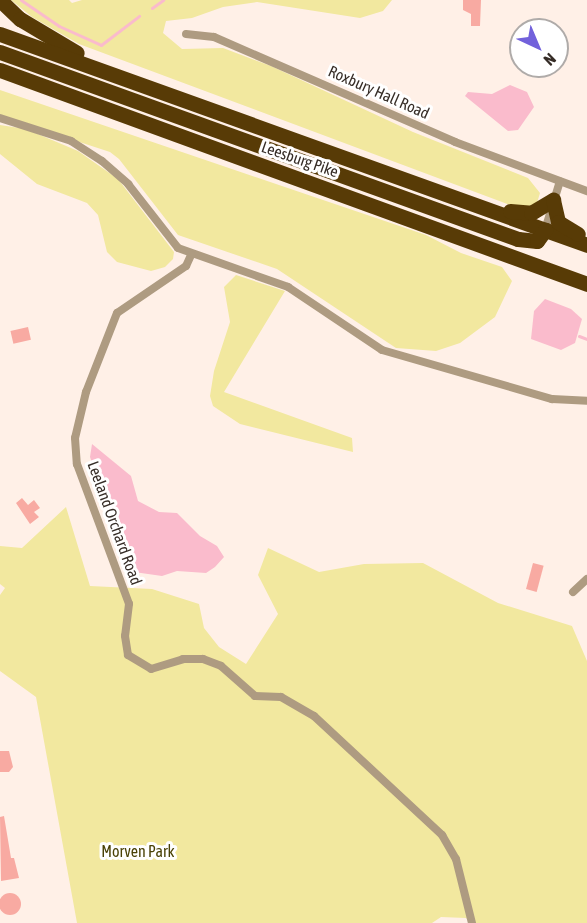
<!DOCTYPE html>
<html>
<head>
<meta charset="utf-8">
<style>
	body { margin:0 }
	#map { position:relative; width:587px; height:923px; overflow:hidden; background:#fff0e7; font-family:"Asap Condensed",sans-serif }
	div>[style] { position:absolute }
	.green>* { inset:0; background:#f2e89f }
	.water>* { inset:0; background:#fabbcc }
	.stream>* { height:3px; margin:-1.5px; padding:0 1.5px; transform-origin:1.5px; border-radius:1.5px; background:#fabbcc }
	.building>* { inset:0; background:#f8aaa2; transform-origin:0 0 }
	.round { border-radius:50% }
	.street>* { height:8px; margin:-4px; padding:0 4px; transform-origin:4px; border-radius:4px; background:#ae9b81 }
	.highway>* { height:15px; margin:-7.5px; padding:0 7.5px; transform-origin:7.5px; border-radius:7.5px; background:#583b06 }
	span { translate:-50% -50%; white-space:nowrap; text-align:center; line-height:1.15; -webkit-text-stroke:6px #fff; paint-order:stroke }
	.street-label { font-size:16px; color:#362d27 }
	.park-label { font-size:16px; color:#4a4207 }
	.north { position:absolute; left:509px; top:18px; width:60px; height:60px; box-sizing:border-box; background:#fff; border:2px solid #afaba9; border-radius:50%; rotate:136deg; font-size:16px; font-weight:700; line-height:24px; text-align:center; color:#362d27 }
	.north::after { content:''; display:block; margin:auto; width:21px; height:27px; background:#7261db; clip-path:polygon(50% 0,100% 100%,50% 72%,0 100%) }
</style>
</head>
<body>
<div id="map">
	<div class="green">
		<i style="clip-path:polygon(11px 0,69px 0,72px 3px,82px 0,392px 0,383px 11px,360px 18px,257px 2px,223px 7px,192px 18px,166px 21px,163px 33px,182px 49px,223px 48px,271px 66px,413px 132px,528px 178px,540px 193px,537px 203px,521px 209px,79px 44px,32px 17px)"></i>
		<i style="clip-path:polygon(0 90px,426px 235px,461px 253px,502px 267px,512px 281px,495px 317px,460px 343px,436px 351px,396px 348px,277px 269px,178px 235px,119px 159px,110px 152px,0 116px)"></i>
		<i style="clip-path:polygon(0 125px,26px 129px,78px 151px,118px 179px,174px 252px,173px 259px,165px 267px,151px 271px,117px 262px,107px 252px,98px 215px,87px 203px,37px 184px,0 154px)"></i>
		<i style="clip-path:polygon(236px 275px,285px 291px,224px 392px,352px 438px,353px 452px,240px 424px,213px 406px,210px 396px,214px 371px,230px 322px,224px 287px)"></i>
		<i style="clip-path:polygon(66px 507px,90px 586px,152px 589px,199px 604px,204px 628px,219px 647px,246px 664px,278px 614px,258px 575px,268px 548px,319px 572px,364px 564px,423px 563px,498px 603px,572px 626px,587px 661px,587px 923px,471px 923px,466px 918px,441px 917px,432px 923px,77px 923px,36px 697px,0 671px,0 595px,5px 588px,0 584px,0 546px,22px 548px)"></i>
	</div>
	<div class="water">
		<i style="clip-path:polygon(510px 85px,527px 92px,534px 107px,518px 130px,508px 131px,465px 96px,468px 92px,492px 94px)"></i>
		<i style="clip-path:polygon(545px 299px,571px 309px,582px 319px,575px 343px,561px 350px,531px 339px,534px 311px)"></i>
		<i style="clip-path:polygon(92px 444px,131px 476px,138px 501px,159px 512px,177px 513px,200px 536px,217px 546px,224px 557px,215px 567px,206px 573px,177px 571px,162px 576px,134px 572px,124px 555px,90px 457px)"></i>
	</div>
	<div class="stream">
		<i style="left:21px;top:0;width:46px;rotate:34.4deg"></i>
		<i style="left:59px;top:26px;width:46px;rotate:24.3deg"></i>
		<i style="left:101px;top:45px;width:48px;rotate:-37.3deg"></i>
		<i style="left:152px;top:8px;width:14px;rotate:-36deg"></i>
		<i style="left:579px;top:336px;width:9px;rotate:21deg"></i>
	</div>
	<div class="building">
		<i style="clip-path:polygon(463px 0,481px 0,480px 26px,471px 26px,471px 14px,463px 10px)"></i>
		<i style="left:28px;top:327px;width:13px;height:18px;rotate:77deg"></i>
		<i style="clip-path:polygon(22px 498px,28px 505px,34px 500px,40px 508px,34px 512px,39px 517px,30px 524px,16px 503px)"></i>
		<i style="left:533px;top:563px;width:11px;height:27px;rotate:15deg"></i>
		<i style="clip-path:polygon(0 751px,9px 751px,13px 767px,9px 772px,0 772px)"></i>
		<i style="clip-path:polygon(4px 816px,11px 858px,14px 858px,19px 878px,1px 881px,0 817px)"></i>
		<i class="round" style="left:-1px;top:893px;width:22px;height:22px"></i>
	</div>
	<div class="street">
		<i style="left:186px;top:34px;width:28px;rotate:6deg"></i>
		<i style="left:214px;top:37px;width:263px;rotate:23.5deg"></i>
		<i style="left:455px;top:142px;width:141px;rotate:20.4deg"></i>
		<i style="left:0;top:118px;width:75px;rotate:17.9deg"></i>
		<i style="left:71px;top:141px;width:37px;rotate:33deg"></i>
		<i style="left:102px;top:161px;width:35px;rotate:41deg"></i>
		<i style="left:128px;top:184px;width:81px;rotate:52deg"></i>
		<i style="left:178px;top:248px;width:117px;rotate:19.5deg"></i>
		<i style="left:288px;top:287px;width:113px;rotate:33.8deg"></i>
		<i style="left:382px;top:350px;width:177px;rotate:16.1deg"></i>
		<i style="left:552px;top:399px;width:35px;rotate:3deg"></i>
		<i style="left:545px;top:230px;width:51px;rotate:-73deg"></i>
		<i style="left:191px;top:255px;width:12px;rotate:114deg"></i>
		<i style="left:186px;top:266px;width:83px;rotate:145.7deg"></i>
		<i style="left:117px;top:313px;width:85px;rotate:111.4deg"></i>
		<i style="left:86px;top:392px;width:47px;rotate:103.4deg"></i>
		<i style="left:75px;top:438px;width:26px;rotate:86deg"></i>
		<i style="left:77px;top:464px;width:149px;rotate:69.6deg"></i>
		<i style="left:129px;top:604px;width:32px;rotate:97deg"></i>
		<i style="left:125px;top:636px;width:19px;rotate:81deg"></i>
		<i style="left:128px;top:655px;width:27px;rotate:31deg"></i>
		<i style="left:151px;top:669px;width:34px;rotate:-17deg"></i>
		<i style="left:183px;top:659px;width:20px"></i>
		<i style="left:203px;top:659px;width:19px;rotate:21deg"></i>
		<i style="left:221px;top:666px;width:45px;rotate:41.4deg"></i>
		<i style="left:255px;top:696px;width:26px;rotate:2deg"></i>
		<i style="left:281px;top:697px;width:38px;rotate:30deg"></i>
		<i style="left:314px;top:716px;width:175px;rotate:42.9deg"></i>
		<i style="left:442px;top:835px;width:28px;rotate:60deg"></i>
		<i style="left:456px;top:859px;width:66px;rotate:76deg"></i>
		<i style="left:573px;top:592px;width:19px;rotate:-43deg"></i>
	</div>
	<div class="highway">
		<i style="left:0;top:0;width:28px;rotate:44deg"></i>
		<i style="left:20px;top:19px;width:66px;rotate:30.8deg"></i>
		<i style="left:0;top:34px;width:624px;rotate:19.77deg"></i>
		<i style="left:0;top:52px;width:551px;rotate:19.85deg"></i>
		<i style="left:518px;top:239px;width:19px;rotate:6deg"></i>
		<i style="left:537px;top:241px;width:14px;rotate:-54deg"></i>
		<i style="left:0;top:70px;width:625px;rotate:20.03deg"></i>
		<i style="left:510px;top:211px;width:21px;rotate:5deg"></i>
		<i style="left:531px;top:213px;width:26px;rotate:-31deg"></i>
		<i style="left:553px;top:200px;width:23px;rotate:77deg"></i>
		<i style="left:558px;top:222px;width:23px;rotate:31deg"></i>
	</div>
	<div class="street-label">
		<span style="left:379px;top:92px;rotate:24deg">Roxbury Hall Road</span>
		<span style="left:300px;top:159px;rotate:19deg">Leesburg Pike</span>
		<span style="left:115px;top:523px;rotate:70deg">Leeland Orchard Road</span>
	</div>
	<div class="park-label">
		<span style="left:138px;top:851px">Morven Park</span>
	</div>
	<div class="north">N</div>
</div>
</body>
</html>
